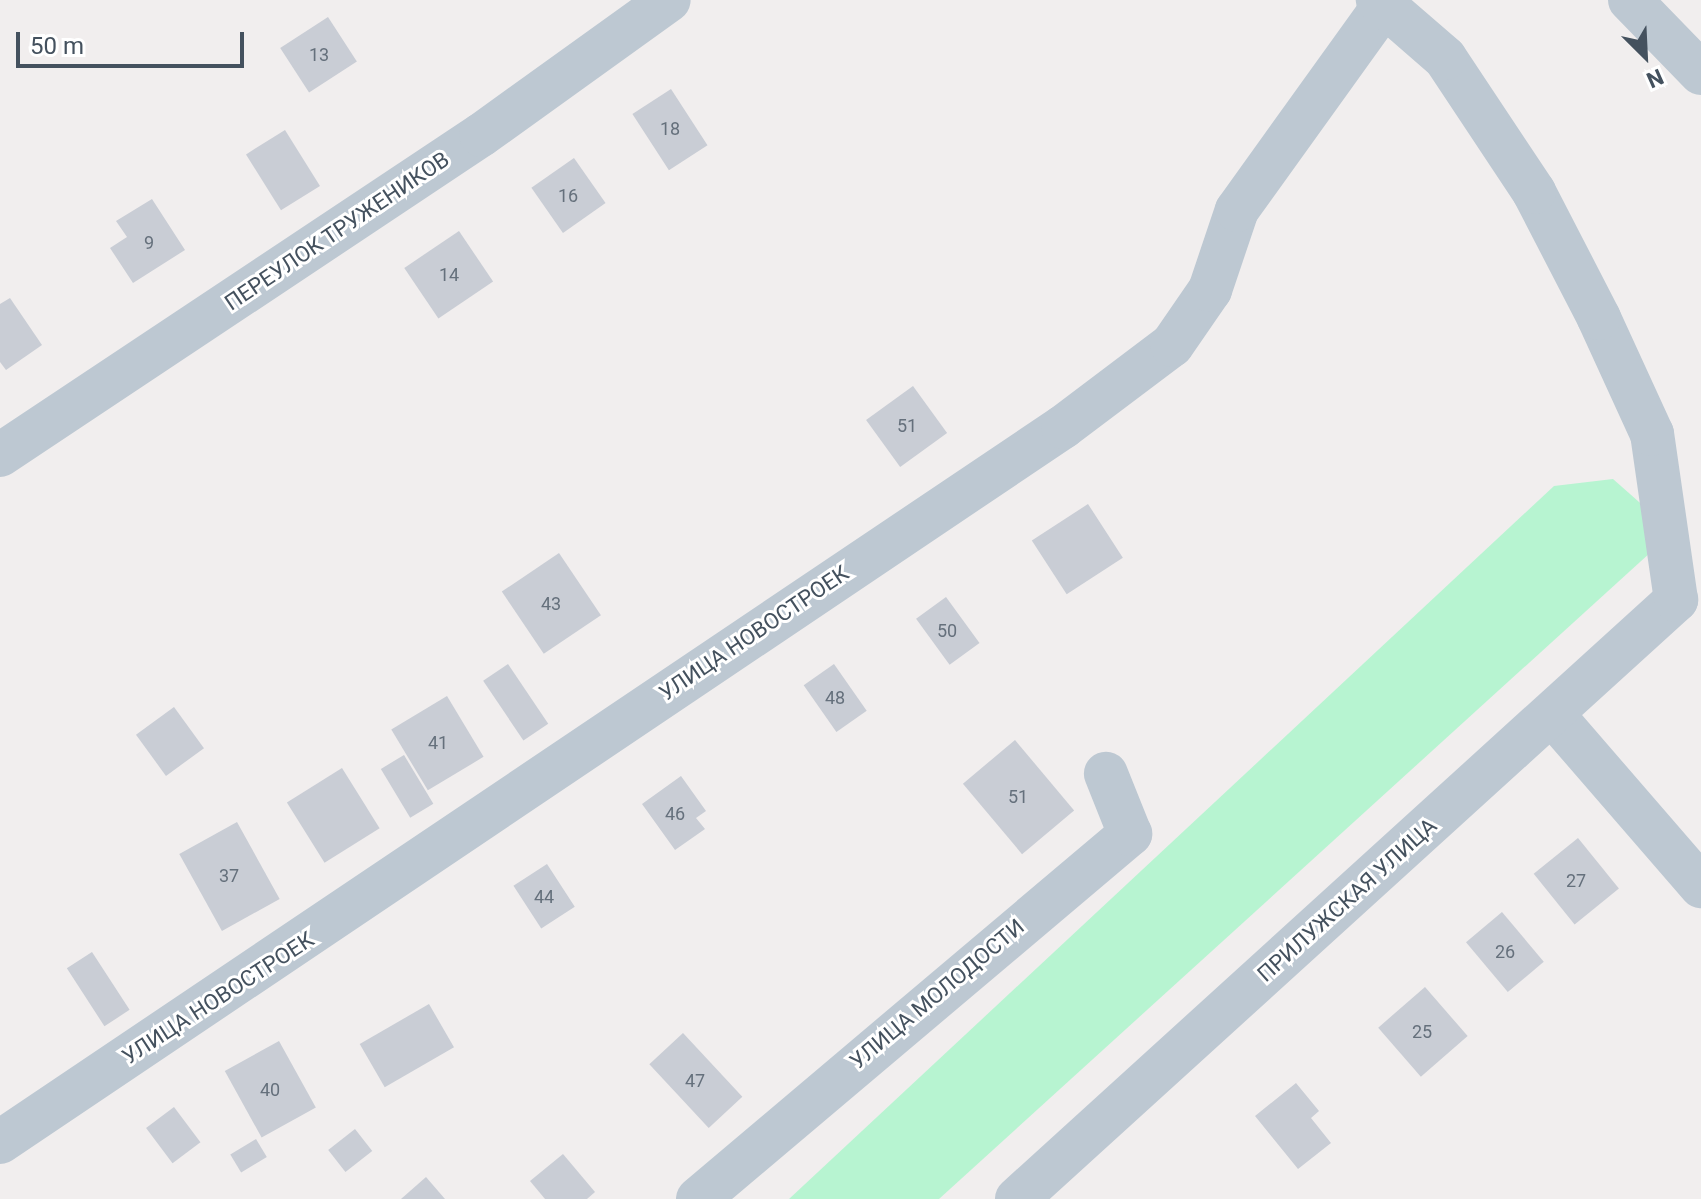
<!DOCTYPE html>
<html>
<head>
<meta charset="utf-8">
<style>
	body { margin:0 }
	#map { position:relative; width:1701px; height:1199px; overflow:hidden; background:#f1eeee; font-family:Roboto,sans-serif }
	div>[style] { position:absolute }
	.green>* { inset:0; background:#b7f4d1 }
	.building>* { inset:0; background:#c9cdd5; transform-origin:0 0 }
	.minor>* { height:44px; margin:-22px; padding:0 22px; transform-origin:22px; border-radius:22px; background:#bdc8d2 }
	span { translate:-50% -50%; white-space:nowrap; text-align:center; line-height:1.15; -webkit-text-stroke:6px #fff; paint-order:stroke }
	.number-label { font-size:18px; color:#65707c }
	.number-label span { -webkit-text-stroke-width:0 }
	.street-label { font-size:22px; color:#44515e }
	.north { position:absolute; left:1605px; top:16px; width:80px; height:80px; -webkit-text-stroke:6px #fff; paint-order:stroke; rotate:156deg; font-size:22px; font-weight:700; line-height:32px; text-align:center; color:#44515e }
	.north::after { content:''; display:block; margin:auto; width:28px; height:36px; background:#44515e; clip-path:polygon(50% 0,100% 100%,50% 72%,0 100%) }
	.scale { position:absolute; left:16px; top:32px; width:228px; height:36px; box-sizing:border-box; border:4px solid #44515e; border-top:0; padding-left:10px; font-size:24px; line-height:28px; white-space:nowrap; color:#44515e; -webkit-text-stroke:6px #fff; paint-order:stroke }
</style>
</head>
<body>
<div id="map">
	<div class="green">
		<i style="clip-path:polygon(1613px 479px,1673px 532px,939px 1199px,789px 1199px,1554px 486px)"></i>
	</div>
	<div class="building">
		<i style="left:328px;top:17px;width:53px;height:57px;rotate:57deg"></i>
		<i style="left:671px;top:89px;width:67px;height:46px;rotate:57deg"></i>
		<i style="left:285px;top:130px;width:66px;height:46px;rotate:58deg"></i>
		<i style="left:574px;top:158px;width:55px;height:52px;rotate:55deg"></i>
		<i style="clip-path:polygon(152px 199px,185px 250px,133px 283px,110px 248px,127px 237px,116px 221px)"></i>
		<i style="left:459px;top:231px;width:61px;height:66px;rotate:56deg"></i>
		<i style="clip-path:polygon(10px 298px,42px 345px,6px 370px,0 362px,0 304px)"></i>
		<i style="left:913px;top:386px;width:58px;height:58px;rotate:54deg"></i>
		<i style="left:1088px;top:504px;width:64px;height:67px;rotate:57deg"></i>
		<i style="left:559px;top:553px;width:75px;height:69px;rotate:56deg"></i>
		<i style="left:946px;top:597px;width:57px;height:37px;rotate:54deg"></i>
		<i style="left:508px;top:664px;width:72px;height:30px;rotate:56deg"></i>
		<i style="left:834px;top:664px;width:57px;height:37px;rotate:55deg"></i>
		<i style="left:447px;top:696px;width:71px;height:65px;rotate:59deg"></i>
		<i style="left:174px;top:707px;width:51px;height:47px;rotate:54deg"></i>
		<i style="left:1015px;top:740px;width:92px;height:68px;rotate:50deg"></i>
		<i style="left:404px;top:755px;width:57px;height:27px;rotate:59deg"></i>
		<i style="left:342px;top:768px;width:71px;height:65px;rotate:58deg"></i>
		<i style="clip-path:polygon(681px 776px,706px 811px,696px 818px,705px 829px,675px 850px,642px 804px)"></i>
		<i style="left:237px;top:822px;width:88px;height:66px;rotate:61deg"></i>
		<i style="left:1578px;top:838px;width:65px;height:57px;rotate:51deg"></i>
		<i style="left:547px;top:864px;width:51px;height:40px;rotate:57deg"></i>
		<i style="left:1502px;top:912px;width:65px;height:47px;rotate:50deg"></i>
		<i style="left:92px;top:952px;width:69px;height:30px;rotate:57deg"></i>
		<i style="left:1425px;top:987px;width:65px;height:62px;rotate:49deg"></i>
		<i style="left:429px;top:1004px;width:50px;height:80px;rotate:60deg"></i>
		<i style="left:683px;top:1033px;width:87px;height:46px;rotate:47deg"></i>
		<i style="left:279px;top:1041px;width:76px;height:62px;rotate:61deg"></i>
		<i style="clip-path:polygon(1296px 1083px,1319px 1111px,1311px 1118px,1331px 1143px,1298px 1169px,1255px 1116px)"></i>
		<i style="left:174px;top:1107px;width:44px;height:35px;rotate:53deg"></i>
		<i style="left:355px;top:1129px;width:28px;height:34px;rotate:52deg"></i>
		<i style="left:256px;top:1139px;width:21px;height:30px;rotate:59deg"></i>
		<i style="clip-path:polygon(563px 1154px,595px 1192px,587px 1199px,545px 1199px,530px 1181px)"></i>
		<i style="clip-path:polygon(426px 1177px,445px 1199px,401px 1199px)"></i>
	</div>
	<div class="minor">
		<i style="left:1630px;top:0;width:102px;rotate:45.8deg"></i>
		<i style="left:0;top:455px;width:578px;rotate:-33.64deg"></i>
		<i style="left:481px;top:135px;width:231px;rotate:-35.7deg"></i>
		<i style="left:1552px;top:714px;width:228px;rotate:49.1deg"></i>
		<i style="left:0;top:1142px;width:1281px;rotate:-33.93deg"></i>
		<i style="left:1063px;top:427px;width:136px;rotate:-37deg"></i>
		<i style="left:1172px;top:345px;width:67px;rotate:-55.4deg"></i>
		<i style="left:1210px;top:290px;width:84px;rotate:-71.4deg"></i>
		<i style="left:1237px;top:210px;width:250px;rotate:-54.3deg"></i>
		<i style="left:698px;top:1199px;width:566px;rotate:-40.19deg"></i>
		<i style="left:1130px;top:834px;width:65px;rotate:-111.8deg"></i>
		<i style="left:1017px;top:1199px;width:891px;rotate:-42.27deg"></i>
		<i style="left:1676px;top:600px;width:168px;rotate:-98.2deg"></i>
		<i style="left:1652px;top:434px;width:128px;rotate:-114.6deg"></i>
		<i style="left:1599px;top:318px;width:142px;rotate:-117.3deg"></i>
		<i style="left:1534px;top:192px;width:161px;rotate:-123.6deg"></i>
		<i style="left:1445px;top:58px;width:89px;rotate:-139.1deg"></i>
	</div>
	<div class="number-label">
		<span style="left:319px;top:55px">13</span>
		<span style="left:670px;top:129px">18</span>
		<span style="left:568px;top:196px">16</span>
		<span style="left:149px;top:243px">9</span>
		<span style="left:449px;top:275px">14</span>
		<span style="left:907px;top:426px">51</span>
		<span style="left:551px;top:604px">43</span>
		<span style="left:947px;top:631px">50</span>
		<span style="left:835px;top:698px">48</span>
		<span style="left:438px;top:743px">41</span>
		<span style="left:1018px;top:797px">51</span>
		<span style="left:675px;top:814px">46</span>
		<span style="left:229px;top:876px">37</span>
		<span style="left:1576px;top:881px">27</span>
		<span style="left:544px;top:897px">44</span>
		<span style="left:1505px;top:952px">26</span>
		<span style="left:1422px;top:1032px">25</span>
		<span style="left:695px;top:1081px">47</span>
		<span style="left:270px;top:1090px">40</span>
	</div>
	<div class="street-label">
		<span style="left:337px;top:231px;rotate:-34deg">ПЕРЕУЛОК ТРУЖЕНИКОВ</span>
		<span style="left:754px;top:633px;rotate:-34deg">УЛИЦА НОВОСТРОЕК</span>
		<span style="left:1347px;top:900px;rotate:-42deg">ПРИЛУЖСКАЯ УЛИЦА</span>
		<span style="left:937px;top:994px;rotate:-40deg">УЛИЦА МОЛОДОСТИ</span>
		<span style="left:218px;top:998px;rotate:-33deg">УЛИЦА НОВОСТРОЕК</span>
	</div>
	<div class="north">N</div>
	<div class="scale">50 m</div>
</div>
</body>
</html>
